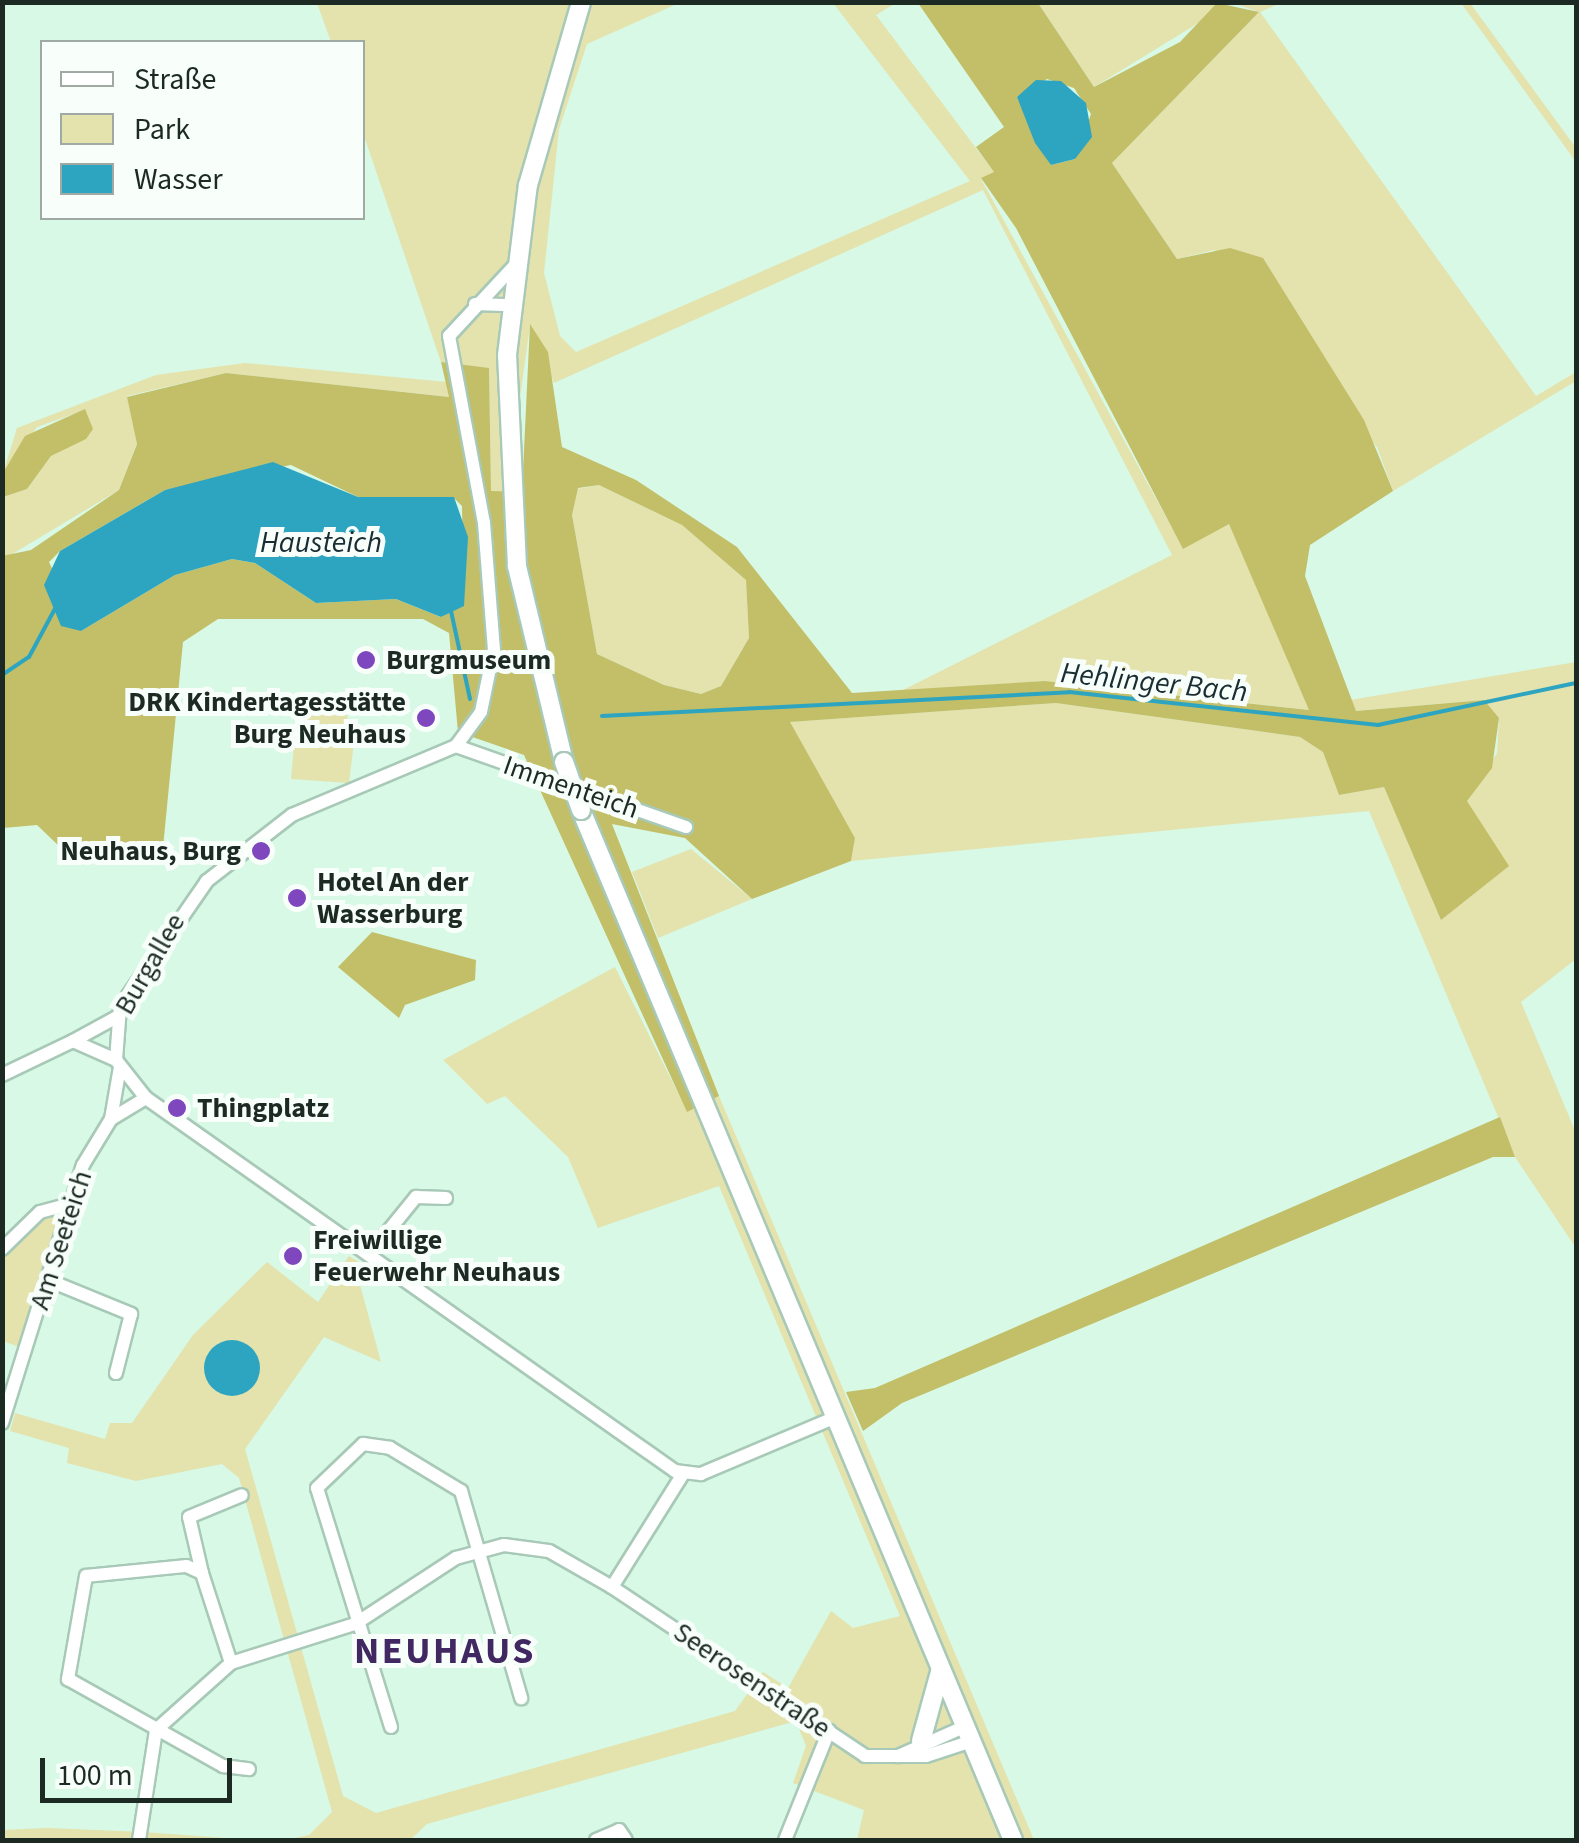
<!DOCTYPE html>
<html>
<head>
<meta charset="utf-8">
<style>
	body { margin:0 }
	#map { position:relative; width:1579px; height:1843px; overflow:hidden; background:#d7f9e6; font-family:"Source Sans 3",sans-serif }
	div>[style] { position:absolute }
	.green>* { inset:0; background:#e4e2ad }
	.forest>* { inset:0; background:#c3be68 }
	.water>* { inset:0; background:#2da5c1 }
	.round { border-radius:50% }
	.stream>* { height:4px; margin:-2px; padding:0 2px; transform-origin:2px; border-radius:2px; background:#2da5c1 }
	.roads { filter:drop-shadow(2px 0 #a8c9b7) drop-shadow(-2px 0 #a8c9b7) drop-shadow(0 2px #a8c9b7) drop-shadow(0 -2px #a8c9b7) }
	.street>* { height:12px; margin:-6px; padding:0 6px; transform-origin:6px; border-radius:6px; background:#fff }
	.secondary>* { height:18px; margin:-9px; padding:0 9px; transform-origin:9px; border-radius:9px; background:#fff }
	.bridges { filter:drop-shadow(2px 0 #a8c9b7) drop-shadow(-2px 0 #a8c9b7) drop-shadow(0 2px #a8c9b7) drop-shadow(0 -2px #a8c9b7) }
	.secondary-bridge>* { height:18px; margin:-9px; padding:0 9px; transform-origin:9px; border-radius:9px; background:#fff }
	.dots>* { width:28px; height:28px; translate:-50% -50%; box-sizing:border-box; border:5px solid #f8fffb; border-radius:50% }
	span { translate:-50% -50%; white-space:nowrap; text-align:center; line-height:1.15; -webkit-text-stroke:10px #f8fffb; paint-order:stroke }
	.poi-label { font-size:28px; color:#1d2a24; font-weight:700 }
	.left { translate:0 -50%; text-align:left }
	.right { translate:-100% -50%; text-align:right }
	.street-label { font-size:28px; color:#1d2a24 }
	.water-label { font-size:30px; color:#192d33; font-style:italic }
	.district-label { font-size:38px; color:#422862; font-weight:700; letter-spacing:2.5px }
	.frame { position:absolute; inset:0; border:5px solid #1d2a24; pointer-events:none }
	.legend { position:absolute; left:40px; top:40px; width:325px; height:180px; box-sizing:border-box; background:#f8fffb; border:2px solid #a0aaa5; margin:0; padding:12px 18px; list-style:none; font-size:30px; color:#1d2a24 }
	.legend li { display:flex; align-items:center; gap:20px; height:50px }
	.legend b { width:50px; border:2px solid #a0aaa5 }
	.scale { position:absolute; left:40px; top:1758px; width:192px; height:45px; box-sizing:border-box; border:5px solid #1d2a24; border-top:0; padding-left:12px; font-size:30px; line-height:35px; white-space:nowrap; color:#1d2a24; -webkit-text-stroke:8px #f8fffb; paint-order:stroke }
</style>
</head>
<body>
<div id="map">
	<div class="green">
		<i style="clip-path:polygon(317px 3px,679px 3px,587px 44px,559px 129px,544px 273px,560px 336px,576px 352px,970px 181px,833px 3px,896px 3px,876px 15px,994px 172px,981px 179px,1183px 548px,1229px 523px,1310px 710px,1045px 681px,901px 691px,1172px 555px,983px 190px,554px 383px,530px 325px,520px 398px,523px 492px,491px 491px,489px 369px,441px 362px,363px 133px,362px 42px,331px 42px)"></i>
		<i style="clip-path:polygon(1038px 3px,1231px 3px,1094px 87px)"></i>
		<i style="clip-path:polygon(1233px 3px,1281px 3px,1260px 12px,1536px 396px,1576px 372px,1576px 381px,1393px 491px,1377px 447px,1214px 250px,1177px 259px,1112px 163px,1259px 12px)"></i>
		<i style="clip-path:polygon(1461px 3px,1470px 3px,1576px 148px,1576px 162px)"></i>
		<i style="clip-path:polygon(245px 363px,447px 382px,450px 397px,226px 373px,127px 396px,137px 443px,119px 490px,4px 559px,3px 497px,27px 489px,51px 456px,86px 438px,85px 410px,37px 427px,3px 473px,17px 428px,156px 375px)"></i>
		<i style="clip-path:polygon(599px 485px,682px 525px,746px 580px,749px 638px,721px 686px,701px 694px,664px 685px,597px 654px,572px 515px,577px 489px)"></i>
		<i style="clip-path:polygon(1576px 662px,1576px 959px,1521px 1002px,1576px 1133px,1576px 1248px,1515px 1157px,1369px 811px,851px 861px,855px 838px,789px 722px,1056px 703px,1300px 737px,1323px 752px,1339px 795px,1384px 787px,1441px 920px,1467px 801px,1497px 753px,1499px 718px,1483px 700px,1356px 711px,1350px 700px)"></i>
		<i style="clip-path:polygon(343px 700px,354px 742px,349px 783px,291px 779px,298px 701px)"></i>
		<i style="clip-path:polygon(691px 849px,752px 899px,658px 938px,632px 872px)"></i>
		<i style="clip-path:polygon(615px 967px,687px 1111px,719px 1096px,1034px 1840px,857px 1840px,864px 1810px,793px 1783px,806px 1746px,796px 1721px,427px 1824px,410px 1840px,286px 1840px,309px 1835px,332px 1812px,239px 1478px,222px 1464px,136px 1481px,67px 1463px,69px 1448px,10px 1431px,15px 1413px,105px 1439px,110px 1423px,132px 1423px,193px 1335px,267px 1262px,318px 1302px,349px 1256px,369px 1268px,359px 1281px,381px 1362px,324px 1337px,245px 1449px,343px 1796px,376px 1813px,735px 1711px,763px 1672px,788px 1688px,831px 1611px,853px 1628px,900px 1616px,719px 1186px,598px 1228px,568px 1157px,505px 1096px,487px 1104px,443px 1060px)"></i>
		<i style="clip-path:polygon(47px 1213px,59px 1215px,19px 1347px,3px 1341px,2px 1254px)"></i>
		<i style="clip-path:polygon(47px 1828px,144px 1832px,251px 1840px,3px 1840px,3px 1830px)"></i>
	</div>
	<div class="forest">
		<i style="clip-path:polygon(evenodd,918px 3px,1038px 3px,1094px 87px,1180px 42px,1217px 3px,1259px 12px,1112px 163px,1177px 259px,1230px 248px,1263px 258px,1364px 420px,1393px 491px,1310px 545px,1305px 576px,1356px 711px,1484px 700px,1499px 718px,1492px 768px,1467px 801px,1509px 866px,1441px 920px,1384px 787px,1339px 795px,1323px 752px,1300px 737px,1056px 703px,790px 722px,855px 838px,851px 861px,752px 899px,685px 838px,612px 824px,719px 1096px,687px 1112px,524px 755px,458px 732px,449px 633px,423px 619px,218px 619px,183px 642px,162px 858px,60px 847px,37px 825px,3px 828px,2px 556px,31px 550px,119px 490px,137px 444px,127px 397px,226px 373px,449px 397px,441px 362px,489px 368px,491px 491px,522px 492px,530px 324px,548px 352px,562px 447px,636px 480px,737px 547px,852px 693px,1045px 681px,1309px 710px,1229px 524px,1183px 549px,1016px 228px,981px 178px,994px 172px,976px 147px,1004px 127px,918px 3px,1047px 79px,1074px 88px,1091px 114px,1075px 159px,1051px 165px,1017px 97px,1047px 79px,918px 3px,291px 465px,358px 497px,453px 497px,462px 506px,464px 605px,441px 617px,396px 599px,316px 603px,255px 563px,232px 559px,175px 575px,81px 631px,49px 562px,60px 551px,165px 490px,291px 465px,918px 3px,599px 485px,682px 525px,746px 580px,749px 638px,721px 686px,701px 694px,664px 685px,597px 654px,572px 515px,578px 488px,599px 485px)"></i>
		<i style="clip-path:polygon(85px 409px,93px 429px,86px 439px,51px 456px,27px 489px,3px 497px,3px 473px,25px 436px)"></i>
		<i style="clip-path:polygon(372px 932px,476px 960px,475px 980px,405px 1005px,399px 1018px,338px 967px)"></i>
		<i style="clip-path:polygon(1500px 1117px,1515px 1157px,1493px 1157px,902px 1403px,863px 1431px,846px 1392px,875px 1388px)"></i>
	</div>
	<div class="water">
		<i style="clip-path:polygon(1036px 80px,1061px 81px,1086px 103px,1092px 137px,1075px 159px,1051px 165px,1035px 143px,1017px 97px)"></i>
		<i style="clip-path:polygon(273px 462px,358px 497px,454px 497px,468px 537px,464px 606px,441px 617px,396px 599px,316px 603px,255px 563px,232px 559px,175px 575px,81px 631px,61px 626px,44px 585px,60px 551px,165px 490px)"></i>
		<i class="round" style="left:204px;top:1340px;width:56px;height:56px"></i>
	</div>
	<div class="stream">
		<i style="left:451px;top:611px;width:90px;rotate:77.8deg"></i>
		<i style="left:2px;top:675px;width:32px;rotate:-34deg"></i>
		<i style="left:29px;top:657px;width:59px;rotate:-61.7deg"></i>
		<i style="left:602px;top:716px;width:468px;rotate:-2.9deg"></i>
		<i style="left:1069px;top:692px;width:311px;rotate:6.1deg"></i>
		<i style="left:1378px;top:725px;width:202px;rotate:-12deg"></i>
	</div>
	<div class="roads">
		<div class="street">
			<i style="left:515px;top:265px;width:97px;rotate:132.9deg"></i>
			<i style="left:449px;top:336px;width:190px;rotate:79.4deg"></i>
			<i style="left:484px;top:523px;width:126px;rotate:85.5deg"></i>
			<i style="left:494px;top:649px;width:64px;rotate:101.7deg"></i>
			<i style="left:481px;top:712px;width:42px;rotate:126.3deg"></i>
			<i style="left:456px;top:746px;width:178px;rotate:157.2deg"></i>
			<i style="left:292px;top:815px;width:108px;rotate:142.2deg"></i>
			<i style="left:207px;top:881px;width:153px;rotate:124.6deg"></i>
			<i style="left:120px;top:1007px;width:53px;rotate:94.3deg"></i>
			<i style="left:116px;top:1060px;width:48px;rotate:51.7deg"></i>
			<i style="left:146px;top:1098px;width:647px;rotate:35.19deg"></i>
			<i style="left:675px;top:1471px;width:26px;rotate:7deg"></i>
			<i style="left:701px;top:1474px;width:147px;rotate:-22.9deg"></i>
			<i style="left:475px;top:304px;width:35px;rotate:2deg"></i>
			<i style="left:456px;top:746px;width:244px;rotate:19.4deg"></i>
			<i style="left:73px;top:1041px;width:50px;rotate:-28.6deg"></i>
			<i style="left:2px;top:1075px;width:79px;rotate:-25.6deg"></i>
			<i style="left:73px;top:1041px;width:47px;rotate:23.8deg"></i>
			<i style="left:111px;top:1119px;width:53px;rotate:-80.2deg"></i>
			<i style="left:2px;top:1249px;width:53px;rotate:-44.2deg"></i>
			<i style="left:40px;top:1212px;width:30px;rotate:-15deg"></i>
			<i style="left:369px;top:1255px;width:75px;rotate:-51deg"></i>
			<i style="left:416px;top:1197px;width:30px;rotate:2deg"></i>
			<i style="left:48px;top:1280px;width:90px;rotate:22.3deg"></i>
			<i style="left:131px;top:1314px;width:61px;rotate:104.3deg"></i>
			<i style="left:2px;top:1423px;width:270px;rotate:-72.6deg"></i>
			<i style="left:83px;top:1165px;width:54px;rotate:-58.7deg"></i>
			<i style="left:111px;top:1119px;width:41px;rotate:-31deg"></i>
			<i style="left:202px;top:1573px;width:57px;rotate:-103.1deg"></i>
			<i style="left:189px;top:1517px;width:57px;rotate:-22.5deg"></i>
			<i style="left:612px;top:1587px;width:133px;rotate:-57.9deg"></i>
			<i style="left:231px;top:1663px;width:95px;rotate:-107.9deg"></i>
			<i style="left:202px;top:1573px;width:17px;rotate:-156deg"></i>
			<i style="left:186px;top:1566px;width:100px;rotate:174.3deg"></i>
			<i style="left:86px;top:1576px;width:105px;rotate:99.9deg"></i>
			<i style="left:68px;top:1679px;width:178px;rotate:29.3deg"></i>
			<i style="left:223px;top:1766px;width:26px;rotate:7deg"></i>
			<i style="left:391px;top:1727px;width:250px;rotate:-107.2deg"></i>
			<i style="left:317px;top:1488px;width:64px;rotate:-43.7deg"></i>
			<i style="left:363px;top:1444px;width:27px;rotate:8deg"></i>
			<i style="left:390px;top:1448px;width:83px;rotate:31.2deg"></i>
			<i style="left:461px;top:1491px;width:216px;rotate:73.8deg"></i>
			<i style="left:898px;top:1756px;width:74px;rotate:-23.8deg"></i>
			<i style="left:139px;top:1840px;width:111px;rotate:-81.2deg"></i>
			<i style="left:156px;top:1730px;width:101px;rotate:-41.8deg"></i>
			<i style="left:231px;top:1663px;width:130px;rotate:-17.5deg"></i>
			<i style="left:355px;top:1624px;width:121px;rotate:-33.2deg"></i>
			<i style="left:456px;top:1558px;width:50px;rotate:-15.2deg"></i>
			<i style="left:504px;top:1545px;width:45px;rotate:7.6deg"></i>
			<i style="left:549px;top:1551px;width:73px;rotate:29.7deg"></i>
			<i style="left:612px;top:1587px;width:304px;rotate:33.7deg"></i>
			<i style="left:865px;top:1756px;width:61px"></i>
			<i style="left:926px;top:1756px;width:48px;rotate:-18.1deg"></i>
			<i style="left:596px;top:1840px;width:25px;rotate:-23deg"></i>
			<i style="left:619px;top:1830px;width:12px;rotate:55deg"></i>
			<i style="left:785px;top:1840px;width:118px;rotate:-68deg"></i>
		</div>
		<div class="secondary">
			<i style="left:564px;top:762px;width:202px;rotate:-103.5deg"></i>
			<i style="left:517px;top:566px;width:211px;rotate:-92.7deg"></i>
			<i style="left:507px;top:355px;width:171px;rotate:-83deg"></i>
			<i style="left:528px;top:185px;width:191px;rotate:-73.8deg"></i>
			<i style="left:581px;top:810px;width:1117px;rotate:67.25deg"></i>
			<i style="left:921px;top:1741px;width:72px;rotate:-74.6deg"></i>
		</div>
	</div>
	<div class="bridges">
		<div class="secondary-bridge">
			<i style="left:564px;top:762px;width:51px;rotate:70.5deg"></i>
		</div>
	</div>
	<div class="dots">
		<i style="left:366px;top:660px;background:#7e47be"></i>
		<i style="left:426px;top:718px;background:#7e47be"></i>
		<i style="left:261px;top:851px;background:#7e47be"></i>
		<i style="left:297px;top:898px;background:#7e47be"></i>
		<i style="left:177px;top:1108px;background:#7e47be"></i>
		<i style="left:293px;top:1256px;background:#7e47be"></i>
	</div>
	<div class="poi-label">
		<span class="left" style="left:386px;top:660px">Burgmuseum</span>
		<span class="right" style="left:406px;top:718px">DRK Kindertagesstätte<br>Burg Neuhaus</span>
		<span class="right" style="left:241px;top:851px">Neuhaus, Burg</span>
		<span class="left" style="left:317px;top:898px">Hotel An der<br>Wasserburg</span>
		<span class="left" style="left:197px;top:1108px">Thingplatz</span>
		<span class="left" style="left:313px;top:1256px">Freiwillige<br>Feuerwehr Neuhaus</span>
	</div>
	<div class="street-label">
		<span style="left:571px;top:787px;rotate:19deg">Immenteich</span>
		<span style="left:150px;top:964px;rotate:-60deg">Burgallee</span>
		<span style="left:61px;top:1240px;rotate:-72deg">Am Seeteich</span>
		<span style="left:752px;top:1680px;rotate:34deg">Seerosenstraße</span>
	</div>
	<div class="water-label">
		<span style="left:321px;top:543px">Hausteich</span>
		<span style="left:1154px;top:683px;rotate:6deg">Hehlinger Bach</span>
	</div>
	<div class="district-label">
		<span style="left:445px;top:1652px">NEUHAUS</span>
	</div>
	<div class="frame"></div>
	<ul class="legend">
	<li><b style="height:12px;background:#fff"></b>Straße</li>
	<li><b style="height:28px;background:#e4e2ad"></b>Park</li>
	<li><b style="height:28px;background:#2da5c1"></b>Wasser</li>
	</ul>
	<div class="scale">100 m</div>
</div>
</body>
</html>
